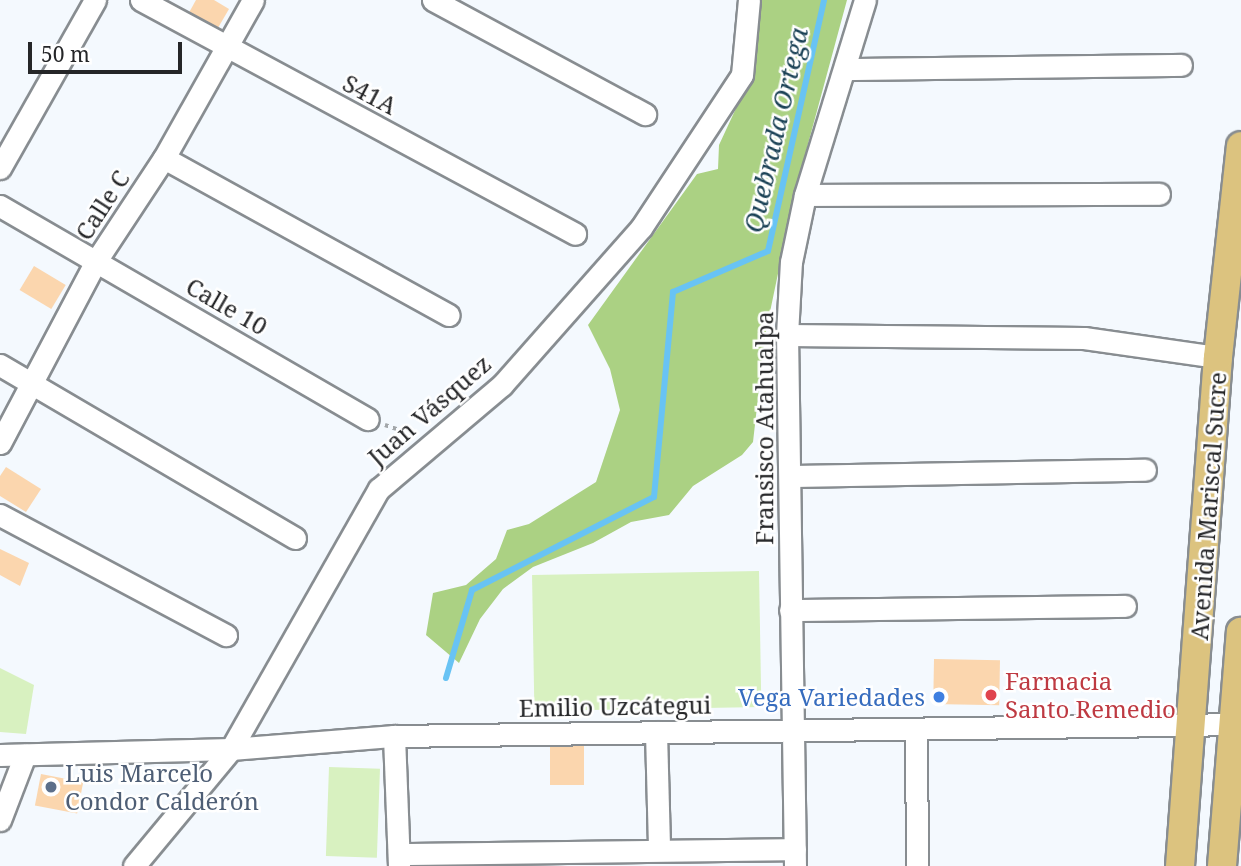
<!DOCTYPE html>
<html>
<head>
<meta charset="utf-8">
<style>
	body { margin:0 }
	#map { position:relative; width:1241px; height:866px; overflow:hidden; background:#f4f9fe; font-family:"Noto Serif",serif }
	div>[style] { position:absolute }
	.green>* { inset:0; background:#d8f1c0; transform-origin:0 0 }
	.forest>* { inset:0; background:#abd183 }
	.stream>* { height:6px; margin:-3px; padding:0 3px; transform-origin:3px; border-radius:3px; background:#68c3f4 }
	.building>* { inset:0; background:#fbd6ae; transform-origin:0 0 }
	.path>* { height:3.5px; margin-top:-1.75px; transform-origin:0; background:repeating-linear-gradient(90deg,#a3a7aa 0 3.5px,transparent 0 8.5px) }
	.roads { filter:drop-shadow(2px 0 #888d91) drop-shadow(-2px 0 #888d91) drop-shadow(0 2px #888d91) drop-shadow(0 -2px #888d91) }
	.minor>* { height:21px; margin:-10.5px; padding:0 10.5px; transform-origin:10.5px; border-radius:10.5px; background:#fff }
	.major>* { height:28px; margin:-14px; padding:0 14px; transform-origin:14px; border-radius:14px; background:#dcc37f }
	.dots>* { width:19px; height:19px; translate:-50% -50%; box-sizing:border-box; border:4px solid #fff; border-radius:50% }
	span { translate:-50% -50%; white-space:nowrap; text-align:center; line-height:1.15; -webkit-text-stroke:5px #fff; paint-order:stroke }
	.street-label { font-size:24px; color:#252628 }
	.health-label { font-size:24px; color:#be3a42 }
	.left { translate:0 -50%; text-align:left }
	.shop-label { font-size:24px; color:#366cbe }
	.right { translate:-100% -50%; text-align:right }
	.service-label { font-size:24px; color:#4e5e75 }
	.water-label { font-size:26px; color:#1b4256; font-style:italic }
	.scale { position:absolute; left:28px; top:42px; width:154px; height:32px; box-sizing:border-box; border:4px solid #252628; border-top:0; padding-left:9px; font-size:21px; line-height:24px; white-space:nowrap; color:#252628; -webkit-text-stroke:5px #fff; paint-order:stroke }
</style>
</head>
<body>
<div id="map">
	<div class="green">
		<i style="left:759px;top:571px;width:136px;height:227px;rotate:89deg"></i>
		<i style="clip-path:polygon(0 668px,34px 685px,26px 734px,0 732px)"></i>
		<i style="left:329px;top:767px;width:51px;height:89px;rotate:2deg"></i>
	</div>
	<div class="forest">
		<i style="clip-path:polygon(759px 0,847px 0,795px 192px,765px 336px,753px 442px,742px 455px,693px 486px,669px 515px,631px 522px,593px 543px,533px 567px,503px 589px,480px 619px,459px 663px,426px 635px,433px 593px,466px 585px,496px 559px,507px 530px,529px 524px,596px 482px,620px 410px,610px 369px,588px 325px,697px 174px,718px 169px,719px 145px,751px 76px)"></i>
	</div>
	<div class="stream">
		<i style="left:446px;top:678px;width:92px;rotate:-73.5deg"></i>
		<i style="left:472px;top:590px;width:204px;rotate:-27.1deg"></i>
		<i style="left:654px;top:497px;width:206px;rotate:-84.7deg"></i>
		<i style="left:673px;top:292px;width:103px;rotate:-23.3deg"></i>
		<i style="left:768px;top:251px;width:257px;rotate:-77.4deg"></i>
	</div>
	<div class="building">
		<i style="clip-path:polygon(196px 0,214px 0,229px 9px,215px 33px,186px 18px)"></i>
		<i style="left:34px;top:266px;width:37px;height:28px;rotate:31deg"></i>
		<i style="clip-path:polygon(6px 467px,41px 489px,26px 512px,0 496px,0 476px)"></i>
		<i style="clip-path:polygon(0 549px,29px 563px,20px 586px,0 575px)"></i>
		<i style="left:934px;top:659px;width:66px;height:45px;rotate:1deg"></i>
		<i style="left:584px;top:742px;width:43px;height:34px;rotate:90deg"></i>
		<i style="left:41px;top:774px;width:43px;height:32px;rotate:11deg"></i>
	</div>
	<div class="path">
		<i style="left:385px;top:425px;width:28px;rotate:19deg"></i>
	</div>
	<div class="roads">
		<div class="minor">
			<i style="left:141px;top:0;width:493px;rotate:28.3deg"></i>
			<i style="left:433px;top:0;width:241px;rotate:28.3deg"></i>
			<i style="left:846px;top:69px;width:335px;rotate:-0.7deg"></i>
			<i style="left:164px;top:158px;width:325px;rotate:28.9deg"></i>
			<i style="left:0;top:168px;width:193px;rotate:-60.5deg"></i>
			<i style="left:805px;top:195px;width:354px;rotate:-0.2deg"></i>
			<i style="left:0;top:206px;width:425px;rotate:30.1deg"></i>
			<i style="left:787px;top:335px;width:297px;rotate:0.6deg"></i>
			<i style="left:1084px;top:338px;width:135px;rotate:8.1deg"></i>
			<i style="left:0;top:365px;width:342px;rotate:30.4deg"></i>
			<i style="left:0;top:443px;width:206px;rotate:-62.2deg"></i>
			<i style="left:96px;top:261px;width:123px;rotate:-56.6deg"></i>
			<i style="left:164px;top:158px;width:181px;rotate:-60.6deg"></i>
			<i style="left:790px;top:476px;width:355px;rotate:-1deg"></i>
			<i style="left:0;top:515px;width:256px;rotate:28deg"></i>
			<i style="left:790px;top:610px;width:335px;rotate:-0.7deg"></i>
			<i style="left:916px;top:729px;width:137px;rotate:89.6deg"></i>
			<i style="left:656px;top:732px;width:118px;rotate:88.5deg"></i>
			<i style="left:394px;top:736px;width:130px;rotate:87.8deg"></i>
			<i style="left:0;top:755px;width:231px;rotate:-1.5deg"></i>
			<i style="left:231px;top:749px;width:164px;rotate:-4.6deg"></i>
			<i style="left:394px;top:736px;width:847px;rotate:-0.81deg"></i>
			<i style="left:0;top:820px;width:70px;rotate:-69deg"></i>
			<i style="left:399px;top:854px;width:396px;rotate:-0.7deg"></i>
			<i style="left:134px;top:866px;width:152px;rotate:-50.3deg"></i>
			<i style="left:231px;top:749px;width:299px;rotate:-60.4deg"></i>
			<i style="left:379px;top:489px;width:161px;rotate:-40.2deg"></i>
			<i style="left:502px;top:385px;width:210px;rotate:-48.5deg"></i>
			<i style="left:641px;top:228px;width:183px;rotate:-56.6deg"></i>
			<i style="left:742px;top:75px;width:75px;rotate:-84.7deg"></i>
			<i style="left:795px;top:866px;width:531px;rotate:-90.86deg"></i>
			<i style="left:787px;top:335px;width:73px;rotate:-86.9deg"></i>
			<i style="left:791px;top:262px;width:68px;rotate:-78.2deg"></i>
			<i style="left:805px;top:195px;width:204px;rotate:-72.9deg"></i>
		</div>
		<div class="major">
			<i style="left:1180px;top:866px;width:510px;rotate:-85.73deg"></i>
			<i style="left:1218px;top:357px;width:212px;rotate:-83.8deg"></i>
			<i style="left:1222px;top:866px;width:235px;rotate:-85.4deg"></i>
		</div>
	</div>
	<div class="dots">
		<i style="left:991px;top:695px;background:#e0444e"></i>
		<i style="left:939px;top:697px;background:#3f7fe0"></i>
		<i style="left:51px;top:787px;background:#5c6f8a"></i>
	</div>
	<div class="street-label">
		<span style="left:370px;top:94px;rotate:28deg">S41A</span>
		<span style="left:102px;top:205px;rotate:-57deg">Calle C</span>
		<span style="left:227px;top:306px;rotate:30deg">Calle 10</span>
		<span style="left:429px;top:410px;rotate:-41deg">Juan Vásquez</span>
		<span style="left:764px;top:428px;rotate:-90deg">Fransisco Atahualpa</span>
		<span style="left:1208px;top:506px;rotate:-86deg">Avenida Mariscal Sucre</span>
		<span style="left:615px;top:706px;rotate:-1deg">Emilio Uzcátegui</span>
	</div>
	<div class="health-label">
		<span class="left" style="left:1005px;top:695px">Farmacia<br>Santo Remedio</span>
	</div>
	<div class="shop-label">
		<span class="right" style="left:925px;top:697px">Vega Variedades</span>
	</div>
	<div class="service-label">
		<span class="left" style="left:65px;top:787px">Luis Marcelo<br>Condor Calderón</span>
	</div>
	<div class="water-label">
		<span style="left:776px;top:130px;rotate:-77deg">Quebrada Ortega</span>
	</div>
	<div class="scale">50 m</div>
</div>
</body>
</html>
